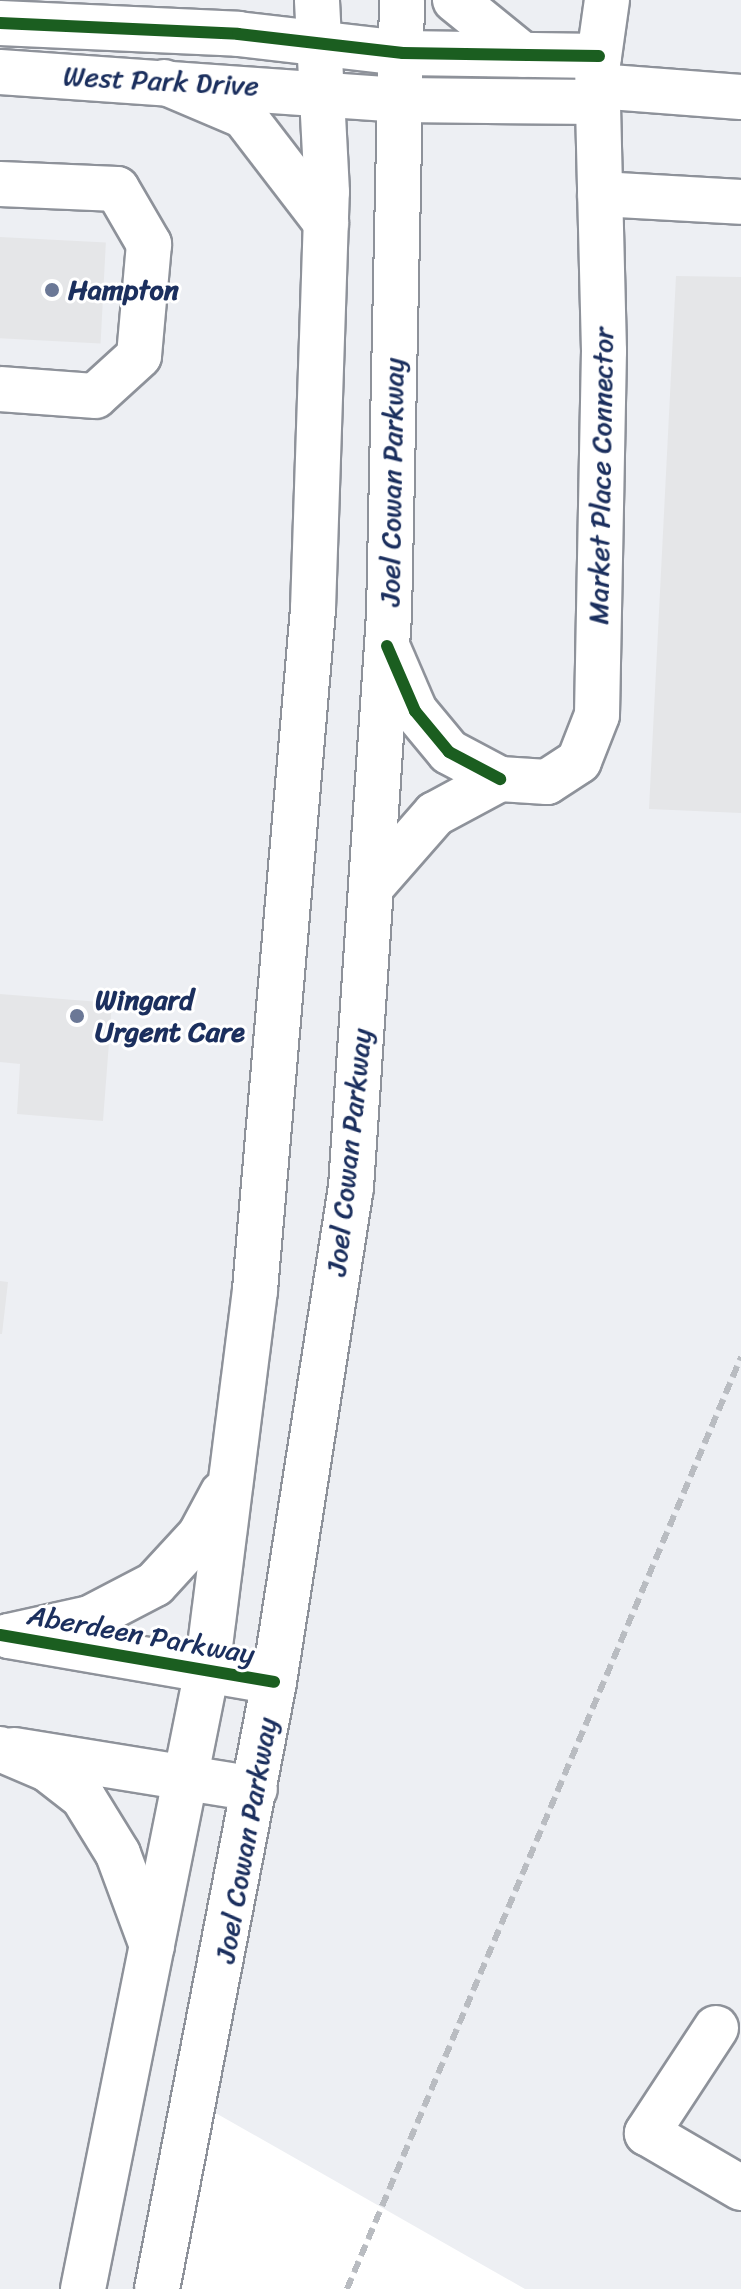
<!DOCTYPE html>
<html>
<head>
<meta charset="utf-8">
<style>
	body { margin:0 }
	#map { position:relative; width:741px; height:2289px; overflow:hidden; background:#fff; font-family:Sriracha,sans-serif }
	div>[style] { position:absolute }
	.built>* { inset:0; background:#edeff3 }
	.building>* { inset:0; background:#e5e6e8; transform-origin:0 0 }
	.roads { filter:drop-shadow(2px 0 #8e929a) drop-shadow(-2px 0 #8e929a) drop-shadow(0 2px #8e929a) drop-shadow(0 -2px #8e929a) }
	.minor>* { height:44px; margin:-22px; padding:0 22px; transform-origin:22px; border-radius:22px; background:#fff }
	.major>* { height:44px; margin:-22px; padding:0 22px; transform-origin:22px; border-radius:22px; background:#fff }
	.rail>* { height:6px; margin-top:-3px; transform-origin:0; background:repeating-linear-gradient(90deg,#b9bcc1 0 12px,transparent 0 18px) }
	.cycleway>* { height:12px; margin:-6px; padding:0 6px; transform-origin:6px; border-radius:6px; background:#1b5e20 }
	.dots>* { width:22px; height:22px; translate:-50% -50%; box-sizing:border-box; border:4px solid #fff; border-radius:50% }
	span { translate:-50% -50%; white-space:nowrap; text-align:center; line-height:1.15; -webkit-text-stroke:6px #fff; paint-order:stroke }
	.street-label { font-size:28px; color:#1b2f5e }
	.poi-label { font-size:28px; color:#1b2f5e; font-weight:700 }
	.left { translate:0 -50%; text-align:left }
</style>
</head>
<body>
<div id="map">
	<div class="built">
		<i style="clip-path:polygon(0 0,741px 0,741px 2289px,525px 2289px,205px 2107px,165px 2289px,0 2289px)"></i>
	</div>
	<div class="building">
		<i style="left:0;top:237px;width:106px;height:101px;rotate:3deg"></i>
		<i style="clip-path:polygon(676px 276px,741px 277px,741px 813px,649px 809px)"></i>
		<i style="clip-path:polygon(0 994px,112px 1003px,103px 1121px,17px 1114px,20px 1064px,0 1062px)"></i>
		<i style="clip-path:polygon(0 1281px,8px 1282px,2px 1334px,0 1334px)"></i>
	</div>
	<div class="roads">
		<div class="minor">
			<i style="left:0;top:23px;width:238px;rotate:2.6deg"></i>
			<i style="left:238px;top:34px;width:166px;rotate:6.6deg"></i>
			<i style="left:403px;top:53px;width:196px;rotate:0.9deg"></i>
			<i style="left:0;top:72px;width:403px;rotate:4deg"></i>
			<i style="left:402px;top:100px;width:196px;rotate:0.6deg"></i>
			<i style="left:597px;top:86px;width:144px;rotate:4.4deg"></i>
			<i style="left:0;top:184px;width:117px;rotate:2.4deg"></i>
			<i style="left:117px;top:189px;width:64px;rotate:59.8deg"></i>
			<i style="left:149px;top:244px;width:112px;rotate:95.1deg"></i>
			<i style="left:139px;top:356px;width:59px;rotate:137.7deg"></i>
			<i style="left:95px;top:396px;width:95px;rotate:-175.8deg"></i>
			<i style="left:600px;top:194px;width:141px;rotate:3.2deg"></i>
			<i style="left:387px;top:646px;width:71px;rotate:66.7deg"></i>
			<i style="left:415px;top:711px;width:53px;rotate:50.3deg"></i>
			<i style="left:449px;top:752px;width:58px;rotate:27.9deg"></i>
			<i style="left:500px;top:779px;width:47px;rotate:3.7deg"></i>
			<i style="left:547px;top:782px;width:38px;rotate:-33deg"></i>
			<i style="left:579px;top:761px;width:49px;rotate:-68.6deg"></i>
			<i style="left:597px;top:715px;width:364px;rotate:-88.9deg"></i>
			<i style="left:604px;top:351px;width:280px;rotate:-91.4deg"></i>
			<i style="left:597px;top:71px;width:72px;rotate:-82deg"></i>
			<i style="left:371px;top:887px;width:97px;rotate:-48.8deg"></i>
			<i style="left:435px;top:814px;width:74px;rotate:-28.3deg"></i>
			<i style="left:9px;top:1636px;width:269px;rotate:9.8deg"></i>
			<i style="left:14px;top:1750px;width:244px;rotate:9.2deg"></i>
			<i style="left:716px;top:2028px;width:126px;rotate:123.3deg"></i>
			<i style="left:647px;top:2133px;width:109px;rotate:30.3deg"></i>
		</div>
		<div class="major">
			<i style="left:455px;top:0;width:87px;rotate:39deg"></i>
			<i style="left:164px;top:82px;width:87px;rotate:23deg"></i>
			<i style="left:244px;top:116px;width:135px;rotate:52.5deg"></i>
			<i style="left:9px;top:1636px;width:83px;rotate:-12.5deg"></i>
			<i style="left:90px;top:1618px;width:73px;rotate:-27.6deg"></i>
			<i style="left:155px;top:1584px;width:67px;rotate:-47.4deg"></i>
			<i style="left:200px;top:1535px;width:47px;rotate:-61.8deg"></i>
			<i style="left:0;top:1749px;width:51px;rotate:23.1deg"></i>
			<i style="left:47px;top:1769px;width:46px;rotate:37.9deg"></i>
			<i style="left:83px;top:1797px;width:67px;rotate:58.4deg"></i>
			<i style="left:118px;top:1854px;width:98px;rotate:69.7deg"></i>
			<i style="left:83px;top:2289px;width:631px;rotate:-78.67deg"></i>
			<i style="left:207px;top:1670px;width:383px;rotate:-82.8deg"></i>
			<i style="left:255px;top:1290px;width:683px;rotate:-85.13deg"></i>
			<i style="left:313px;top:609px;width:417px;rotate:-88.1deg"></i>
			<i style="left:327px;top:192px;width:192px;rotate:-93deg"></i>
			<i style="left:157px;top:2289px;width:618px;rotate:-79.09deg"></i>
			<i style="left:274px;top:1682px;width:501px;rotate:-81.16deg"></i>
			<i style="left:351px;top:1187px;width:573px;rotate:-86.2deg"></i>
			<i style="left:389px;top:615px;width:615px;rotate:-88.79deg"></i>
		</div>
	</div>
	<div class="rail">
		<i style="left:347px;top:2289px;width:1012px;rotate:-67.08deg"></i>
	</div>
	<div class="cycleway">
		<i style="left:0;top:23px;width:238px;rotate:2.6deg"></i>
		<i style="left:238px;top:34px;width:166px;rotate:6.6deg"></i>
		<i style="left:403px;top:53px;width:196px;rotate:0.9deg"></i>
		<i style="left:387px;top:646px;width:71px;rotate:66.7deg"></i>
		<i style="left:415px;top:711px;width:53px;rotate:50.3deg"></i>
		<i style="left:449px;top:752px;width:58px;rotate:27.9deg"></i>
		<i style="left:0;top:1635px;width:278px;rotate:9.7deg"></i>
	</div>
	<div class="dots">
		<i style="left:52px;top:290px;background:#6b7896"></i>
		<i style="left:77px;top:1016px;background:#6b7896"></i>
	</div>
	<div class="street-label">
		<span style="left:161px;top:81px;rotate:3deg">West Park Drive</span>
		<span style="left:601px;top:476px;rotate:-89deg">Market Place Connector</span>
		<span style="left:392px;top:482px;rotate:-89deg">Joel Cowan Parkway</span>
		<span style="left:349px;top:1152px;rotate:-84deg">Joel Cowan Parkway</span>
		<span style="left:141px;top:1635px;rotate:10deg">Aberdeen Parkway</span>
		<span style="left:246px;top:1840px;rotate:-80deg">Joel Cowan Parkway</span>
	</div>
	<div class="poi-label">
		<span class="left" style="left:68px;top:290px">Hampton</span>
		<span class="left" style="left:95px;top:1016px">Wingard<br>Urgent Care</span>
	</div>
</div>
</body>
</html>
